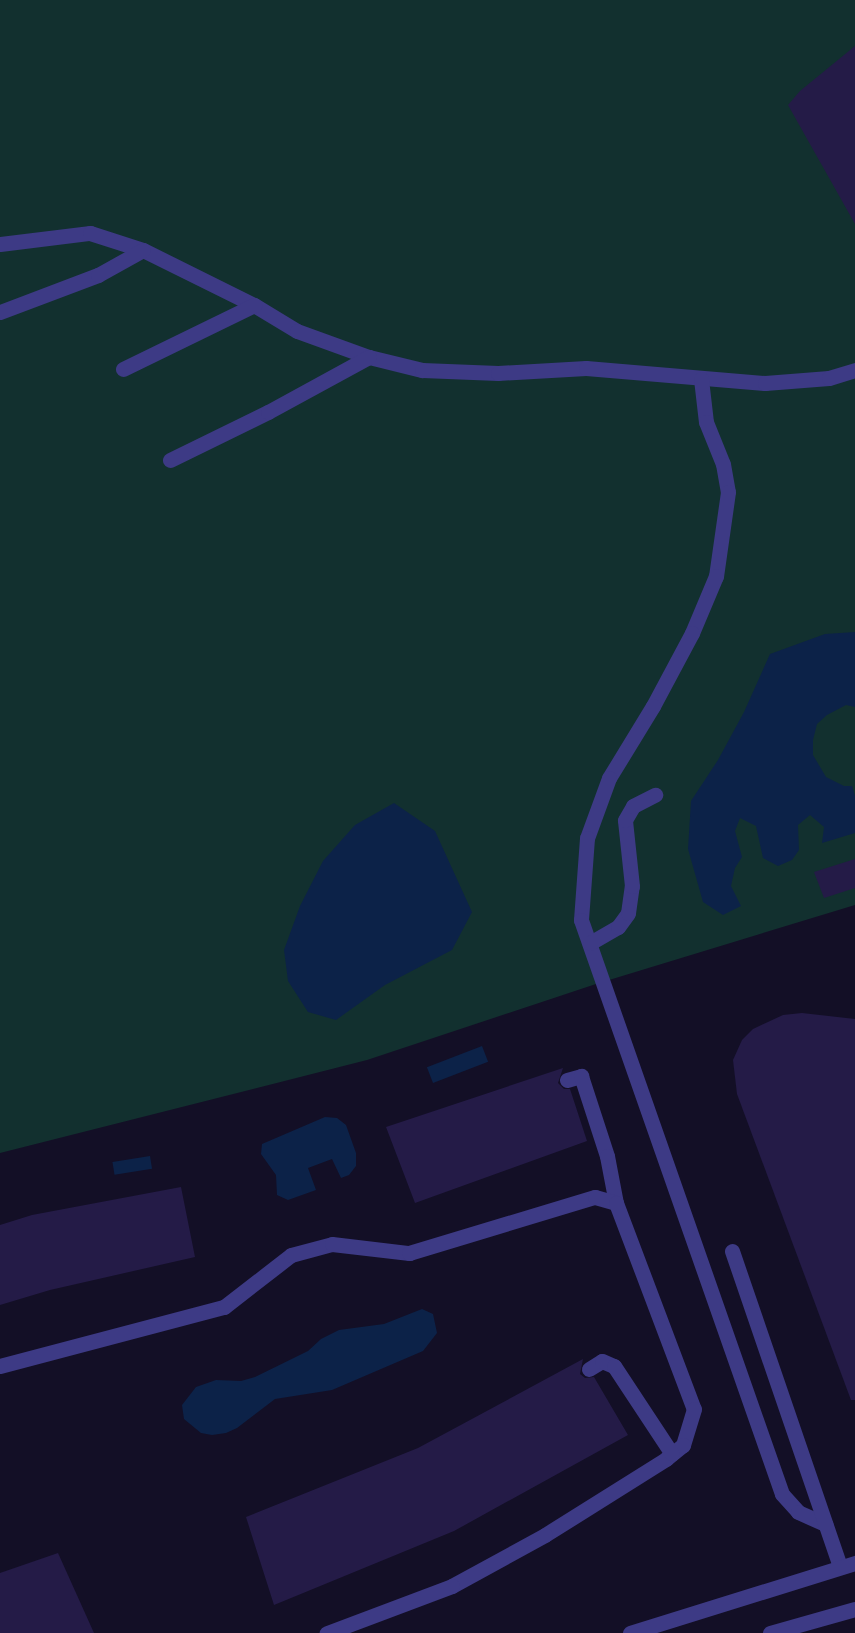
<!DOCTYPE html>
<html>
<head>
<meta charset="utf-8">
<style>
	body { margin:0 }
	#map { position:relative; width:855px; height:1633px; overflow:hidden; background:#130f26; font-family:Raleway,sans-serif }
	div>[style] { position:absolute }
	.green>* { inset:0; background:#12302f }
	.water>* { inset:0; background:#0c2248; transform-origin:0 0 }
	.building>* { inset:0; background:#241b47 }
	.lane>* { height:15px; margin:-7.5px; padding:0 7.5px; transform-origin:7.5px; border-radius:7.5px; background:#3d3a85 }
	.street>* { height:15px; margin:-7.5px; padding:0 7.5px; transform-origin:7.5px; border-radius:7.5px; background:#3d3a85 }
	span { translate:-50% -50%; white-space:nowrap; text-align:center; line-height:1.15; -webkit-text-stroke:4.5px #130f26; paint-order:stroke }
</style>
</head>
<body>
<div id="map">
	<div class="green">
		<i style="clip-path:polygon(0 0,855px 0,855px 905px,596px 984px,367px 1060px,0 1153px)"></i>
	</div>
	<div class="water">
		<i style="clip-path:polygon(855px 632px,855px 707px,846px 705px,827px 715px,817px 724px,813px 740px,813px 755px,826px 777px,844px 786px,852px 786px,855px 796px,855px 833px,822px 843px,824px 827px,810px 815px,798px 825px,799px 850px,792px 860px,778px 866px,763px 858px,756px 826px,740px 818px,735px 831px,742px 857px,735px 868px,731px 886px,741px 906px,723px 915px,703px 902px,688px 849px,691px 801px,718px 760px,744px 712px,770px 654px,825px 634px)"></i>
		<i style="clip-path:polygon(394px 803px,435px 831px,472px 912px,452px 950px,385px 985px,336px 1020px,308px 1012px,288px 981px,284px 950px,300px 906px,323px 861px,355px 825px)"></i>
		<i style="left:482px;top:1046px;width:17px;height:59px;rotate:69deg"></i>
		<i style="clip-path:polygon(325px 1117px,337px 1118px,346px 1125px,356px 1153px,356px 1166px,349px 1175px,341px 1178px,332px 1159px,308px 1168px,316px 1190px,288px 1200px,277px 1195px,276px 1175px,261px 1154px,262px 1144px)"></i>
		<i style="left:150px;top:1156px;width:13px;height:38px;rotate:81deg"></i>
		<i style="clip-path:polygon(422px 1309px,433px 1314px,437px 1333px,423px 1351px,332px 1390px,275px 1399px,237px 1428px,226px 1433px,212px 1435px,201px 1433px,184px 1419px,182px 1405px,196px 1387px,216px 1380px,241px 1381px,255px 1377px,308px 1351px,321px 1339px,339px 1330px,384px 1324px)"></i>
	</div>
	<div class="building">
		<i style="clip-path:polygon(855px 46px,855px 224px,788px 105px,800px 91px)"></i>
		<i style="clip-path:polygon(855px 859px,855px 888px,824px 898px,814px 872px)"></i>
		<i style="clip-path:polygon(802px 1013px,855px 1019px,855px 1400px,851px 1400px,737px 1094px,733px 1060px,742px 1040px,753px 1029px,783px 1015px)"></i>
		<i style="clip-path:polygon(563px 1068px,558px 1083px,564px 1089px,570px 1089px,587px 1141px,415px 1203px,386px 1127px)"></i>
		<i style="clip-path:polygon(181px 1187px,195px 1257px,50px 1290px,0 1305px,0 1225px,32px 1215px)"></i>
		<i style="clip-path:polygon(583px 1359px,580px 1374px,585px 1378px,594px 1377px,628px 1435px,454px 1531px,274px 1605px,246px 1517px,418px 1448px)"></i>
		<i style="clip-path:polygon(58px 1553px,94px 1633px,0 1633px,0 1573px)"></i>
	</div>
	<div class="lane">
		<i style="left:0;top:244px;width:91px;rotate:-7deg"></i>
		<i style="left:90px;top:233px;width:56px;rotate:17.8deg"></i>
		<i style="left:143px;top:250px;width:124px;rotate:26.4deg"></i>
		<i style="left:254px;top:305px;width:50px;rotate:31.2deg"></i>
		<i style="left:297px;top:331px;width:77px;rotate:19.9deg"></i>
		<i style="left:369px;top:357px;width:55px;rotate:13.8deg"></i>
		<i style="left:422px;top:370px;width:76px;rotate:2.3deg"></i>
		<i style="left:498px;top:373px;width:88px;rotate:-3.3deg"></i>
		<i style="left:586px;top:368px;width:180px;rotate:4.8deg"></i>
		<i style="left:765px;top:383px;width:64px;rotate:-4.5deg"></i>
		<i style="left:829px;top:378px;width:27px;rotate:-17deg"></i>
		<i style="left:0;top:312px;width:105px;rotate:-20.7deg"></i>
		<i style="left:98px;top:275px;width:51px;rotate:-29.1deg"></i>
		<i style="left:123px;top:369px;width:146px;rotate:-26deg"></i>
		<i style="left:701px;top:379px;width:43px;rotate:83.4deg"></i>
		<i style="left:706px;top:422px;width:45px;rotate:68deg"></i>
		<i style="left:723px;top:464px;width:28px;rotate:80deg"></i>
		<i style="left:728px;top:492px;width:85px;rotate:98.1deg"></i>
		<i style="left:716px;top:576px;width:62px;rotate:112.8deg"></i>
		<i style="left:692px;top:633px;width:83px;rotate:118.1deg"></i>
		<i style="left:653px;top:706px;width:84px;rotate:121.4deg"></i>
		<i style="left:609px;top:778px;width:64px;rotate:110.1deg"></i>
		<i style="left:587px;top:838px;width:82px;rotate:94.2deg"></i>
		<i style="left:581px;top:920px;width:608px;rotate:70.7deg"></i>
		<i style="left:782px;top:1494px;width:24px;rotate:48deg"></i>
		<i style="left:798px;top:1512px;width:30px;rotate:24deg"></i>
		<i style="left:170px;top:460px;width:109px;rotate:-26.1deg"></i>
		<i style="left:268px;top:412px;width:115px;rotate:-28.6deg"></i>
		<i style="left:590px;top:943px;width:32px;rotate:-30deg"></i>
		<i style="left:618px;top:927px;width:17px;rotate:-54deg"></i>
		<i style="left:628px;top:913px;width:27px;rotate:-82deg"></i>
		<i style="left:632px;top:886px;width:66px;rotate:-96.1deg"></i>
		<i style="left:625px;top:820px;width:16px;rotate:-60deg"></i>
		<i style="left:633px;top:806px;width:25px;rotate:-27deg"></i>
		<i style="left:567px;top:1080px;width:15px;rotate:-16deg"></i>
		<i style="left:581px;top:1076px;width:84px;rotate:72deg"></i>
		<i style="left:607px;top:1156px;width:48px;rotate:79.2deg"></i>
		<i style="left:732px;top:1251px;width:334px;rotate:71.1deg"></i>
		<i style="left:0;top:1366px;width:232px;rotate:-14.8deg"></i>
		<i style="left:224px;top:1307px;width:85px;rotate:-37.8deg"></i>
		<i style="left:291px;top:1255px;width:42px;rotate:-15deg"></i>
		<i style="left:332px;top:1244px;width:78px;rotate:6.7deg"></i>
		<i style="left:409px;top:1253px;width:194px;rotate:-16.8deg"></i>
		<i style="left:595px;top:1197px;width:22px;rotate:16deg"></i>
		<i style="left:616px;top:1203px;width:220px;rotate:69.3deg"></i>
		<i style="left:694px;top:1409px;width:38px;rotate:107deg"></i>
		<i style="left:683px;top:1445px;width:22px;rotate:141deg"></i>
		<i style="left:666px;top:1459px;width:143px;rotate:147.9deg"></i>
		<i style="left:545px;top:1535px;width:106px;rotate:151.3deg"></i>
		<i style="left:452px;top:1586px;width:134px;rotate:159.4deg"></i>
		<i style="left:589px;top:1369px;width:15px;rotate:-32deg"></i>
		<i style="left:602px;top:1361px;width:13px;rotate:23deg"></i>
		<i style="left:614px;top:1366px;width:105px;rotate:56.6deg"></i>
	</div>
	<div class="street">
		<i style="left:630px;top:1633px;width:236px;rotate:-17.3deg"></i>
		<i style="left:770px;top:1633px;width:88px;rotate:-15.8deg"></i>
	</div>
</div>
</body>
</html>
